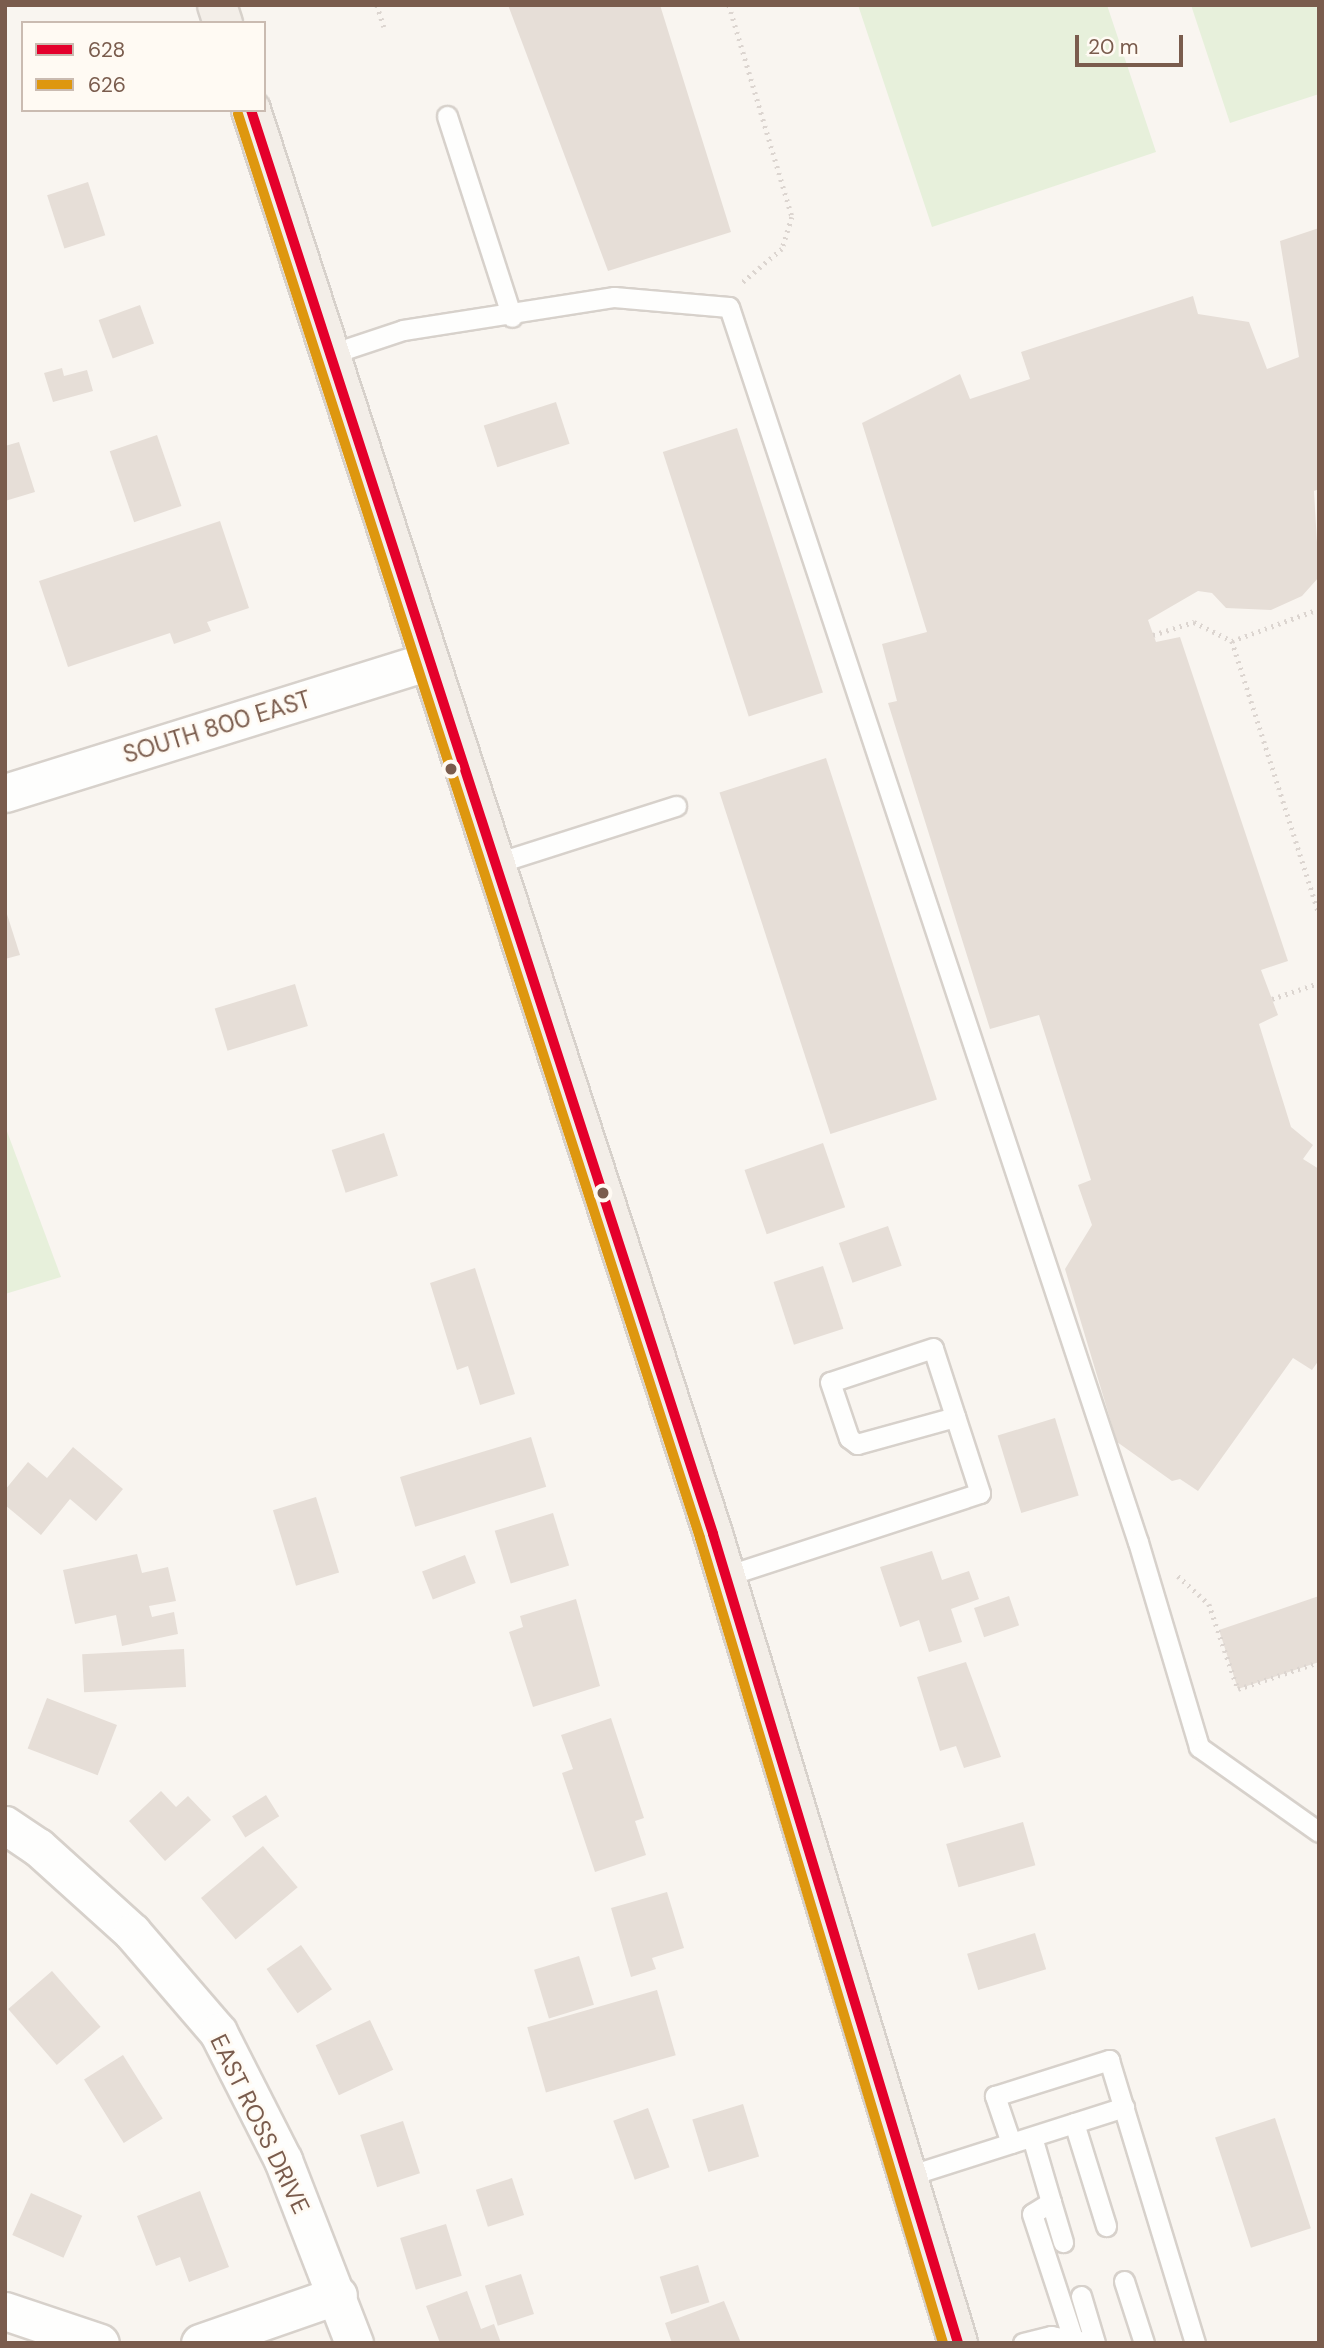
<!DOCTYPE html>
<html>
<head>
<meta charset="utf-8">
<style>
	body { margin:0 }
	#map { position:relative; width:1324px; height:2348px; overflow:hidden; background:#f9f5f0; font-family:"DM Sans",sans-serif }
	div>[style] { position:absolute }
	.green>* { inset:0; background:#e7f0db }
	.building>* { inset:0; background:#e6ded7; transform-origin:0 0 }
	.path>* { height:4.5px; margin-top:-2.25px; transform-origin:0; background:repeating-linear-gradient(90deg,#dcd5d0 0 2px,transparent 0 7px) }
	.roads { filter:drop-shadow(2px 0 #d7d1cb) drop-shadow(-2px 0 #d7d1cb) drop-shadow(0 2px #d7d1cb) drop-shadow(0 -2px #d7d1cb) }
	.service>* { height:19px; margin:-9.5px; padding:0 9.5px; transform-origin:9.5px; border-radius:9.5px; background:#fefefd }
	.minor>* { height:37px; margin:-18.5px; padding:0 18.5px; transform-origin:18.5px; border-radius:18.5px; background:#fefefd }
	.primary>* { height:38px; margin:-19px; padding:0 19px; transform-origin:19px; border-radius:19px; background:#f3eee8 }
	.bus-1>* { height:10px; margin:-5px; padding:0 5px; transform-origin:5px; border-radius:5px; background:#e4002b }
	.bus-2>* { height:10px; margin:-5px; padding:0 5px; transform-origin:5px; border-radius:5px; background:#de970f }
	.dots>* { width:19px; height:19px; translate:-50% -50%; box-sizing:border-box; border:4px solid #fffaf3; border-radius:50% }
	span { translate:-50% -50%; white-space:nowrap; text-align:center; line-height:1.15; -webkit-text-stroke:5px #fffaf3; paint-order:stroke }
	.street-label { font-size:24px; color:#7a5c4d }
	.frame { position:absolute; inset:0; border:7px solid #7a5c4d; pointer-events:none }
	.legend { position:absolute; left:21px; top:21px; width:245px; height:91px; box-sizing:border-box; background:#fffaf3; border:2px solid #cabbb1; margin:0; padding:9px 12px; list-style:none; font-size:21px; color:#7a5c4d }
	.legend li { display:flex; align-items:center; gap:14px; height:35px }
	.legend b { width:35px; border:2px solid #cabbb1 }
	.scale { position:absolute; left:1075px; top:35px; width:108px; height:32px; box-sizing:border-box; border:4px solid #7a5c4d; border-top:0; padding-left:9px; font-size:21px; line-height:24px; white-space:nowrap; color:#7a5c4d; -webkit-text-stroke:5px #fffaf3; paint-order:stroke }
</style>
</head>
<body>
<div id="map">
	<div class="green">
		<i style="clip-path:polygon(858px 5px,1107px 5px,1156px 152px,932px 227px)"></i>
		<i style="clip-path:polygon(1191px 5px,1319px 5px,1319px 94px,1230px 123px)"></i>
		<i style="clip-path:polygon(5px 1126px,61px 1277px,5px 1294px)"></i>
	</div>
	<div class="building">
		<i style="clip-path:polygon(508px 5px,660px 5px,731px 232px,608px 271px)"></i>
		<i style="left:88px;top:182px;width:56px;height:43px;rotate:72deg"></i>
		<i style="clip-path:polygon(1319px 228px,1319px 489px,1314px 491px,1319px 577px,1302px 596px,1271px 610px,1226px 608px,1212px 593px,1198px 591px,1148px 620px,1156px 642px,1180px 637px,1288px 961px,1261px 970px,1278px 1015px,1259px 1024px,1291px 1127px,1313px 1145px,1303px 1159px,1319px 1169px,1319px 1360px,1312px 1370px,1293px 1358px,1198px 1491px,1180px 1479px,1172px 1481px,1117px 1442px,1065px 1269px,1092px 1225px,1078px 1185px,1091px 1180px,1039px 1015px,990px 1029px,888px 703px,897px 701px,882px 644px,927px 632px,862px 423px,960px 374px,970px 399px,1030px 379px,1021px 352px,1193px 296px,1198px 314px,1249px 322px,1267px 369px,1299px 357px,1280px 241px)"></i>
		<i style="left:140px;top:305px;width:41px;height:44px;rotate:70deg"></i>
		<i style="clip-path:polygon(62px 368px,64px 376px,87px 370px,93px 391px,53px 402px,44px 373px)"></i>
		<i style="left:556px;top:402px;width:44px;height:76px;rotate:72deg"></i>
		<i style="left:737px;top:428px;width:278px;height:78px;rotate:72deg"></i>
		<i style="left:157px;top:435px;width:75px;height:50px;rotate:71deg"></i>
		<i style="clip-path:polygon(19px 442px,35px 492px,5px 501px,5px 446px)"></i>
		<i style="clip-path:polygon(220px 521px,249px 608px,207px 622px,211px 631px,174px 644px,170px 633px,68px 667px,39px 581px)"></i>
		<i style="left:826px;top:758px;width:359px;height:112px;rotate:72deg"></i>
		<i style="clip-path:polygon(5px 908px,20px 955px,5px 959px)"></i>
		<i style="left:295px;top:984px;width:44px;height:84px;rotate:73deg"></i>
		<i style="left:384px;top:1133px;width:45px;height:55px;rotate:72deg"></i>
		<i style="left:823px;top:1143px;width:68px;height:83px;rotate:71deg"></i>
		<i style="left:888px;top:1226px;width:42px;height:52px;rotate:71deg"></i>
		<i style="left:823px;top:1266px;width:66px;height:52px;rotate:72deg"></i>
		<i style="clip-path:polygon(475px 1268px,515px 1394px,480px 1405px,468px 1366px,457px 1370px,430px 1283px)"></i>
		<i style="left:1055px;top:1418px;width:81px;height:60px;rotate:73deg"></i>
		<i style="left:531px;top:1437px;width:52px;height:137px;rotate:73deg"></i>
		<i style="clip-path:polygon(73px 1447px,123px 1489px,96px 1521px,70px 1499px,41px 1535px,5px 1505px,5px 1490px,28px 1462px,47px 1478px)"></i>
		<i style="left:316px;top:1497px;width:79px;height:45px;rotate:73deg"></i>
		<i style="left:553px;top:1513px;width:55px;height:61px;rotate:73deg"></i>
		<i style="clip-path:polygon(932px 1551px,942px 1580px,969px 1571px,979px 1599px,951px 1609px,962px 1642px,929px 1652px,919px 1620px,900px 1627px,880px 1567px)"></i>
		<i style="clip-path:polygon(137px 1554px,142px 1573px,168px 1567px,176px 1601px,149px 1606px,152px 1617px,174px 1612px,178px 1634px,122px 1646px,116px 1615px,75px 1624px,63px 1570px)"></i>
		<i style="left:465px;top:1555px;width:30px;height:46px;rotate:69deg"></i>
		<i style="left:1009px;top:1596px;width:31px;height:37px;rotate:71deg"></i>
		<i style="clip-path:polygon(1319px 1596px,1319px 1662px,1238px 1689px,1219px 1630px)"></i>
		<i style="clip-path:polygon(576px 1599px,600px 1686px,533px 1707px,509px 1632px,523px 1627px,520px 1616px)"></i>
		<i style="left:184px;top:1649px;width:38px;height:102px;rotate:87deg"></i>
		<i style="clip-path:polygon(966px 1662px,1001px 1757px,964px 1768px,956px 1746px,940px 1751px,917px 1677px)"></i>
		<i style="left:47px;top:1698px;width:75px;height:54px;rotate:21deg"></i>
		<i style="clip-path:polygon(611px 1718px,644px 1818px,635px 1821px,646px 1855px,595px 1872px,562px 1773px,573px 1769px,561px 1735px)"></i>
		<i style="clip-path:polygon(161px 1791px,176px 1807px,188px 1796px,211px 1820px,165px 1861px,129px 1821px)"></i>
		<i style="left:266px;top:1795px;width:25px;height:40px;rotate:58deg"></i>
		<i style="left:1023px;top:1822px;width:45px;height:80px;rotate:74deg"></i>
		<i style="left:263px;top:1846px;width:54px;height:81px;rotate:50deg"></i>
		<i style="clip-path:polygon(667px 1892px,684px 1948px,652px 1958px,656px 1969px,631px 1977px,611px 1908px)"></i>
		<i style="left:1035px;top:1933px;width:38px;height:71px;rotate:73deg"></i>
		<i style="left:301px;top:1945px;width:54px;height:42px;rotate:55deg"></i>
		<i style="left:579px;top:1956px;width:51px;height:47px;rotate:73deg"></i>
		<i style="left:52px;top:1971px;width:74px;height:58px;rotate:49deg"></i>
		<i style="left:657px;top:1990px;width:68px;height:135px;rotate:74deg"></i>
		<i style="left:370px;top:2020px;width:55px;height:60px;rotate:65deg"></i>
		<i style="left:123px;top:2055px;width:75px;height:46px;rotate:58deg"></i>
		<i style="left:743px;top:2104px;width:55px;height:53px;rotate:73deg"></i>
		<i style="left:648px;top:2108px;width:63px;height:37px;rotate:70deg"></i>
		<i style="left:1275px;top:2118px;width:116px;height:63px;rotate:72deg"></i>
		<i style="left:403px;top:2121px;width:55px;height:45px;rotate:72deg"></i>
		<i style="left:512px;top:2178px;width:39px;height:38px;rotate:72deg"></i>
		<i style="clip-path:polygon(200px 2191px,229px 2267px,189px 2282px,180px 2257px,156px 2266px,137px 2216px)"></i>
		<i style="left:31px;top:2193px;width:56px;height:46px;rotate:24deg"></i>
		<i style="left:446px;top:2224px;width:54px;height:48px;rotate:73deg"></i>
		<i style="left:698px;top:2265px;width:39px;height:40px;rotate:73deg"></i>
		<i style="left:521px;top:2274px;width:42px;height:38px;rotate:72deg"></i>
		<i style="clip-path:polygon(467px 2291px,481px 2329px,494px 2324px,501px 2343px,440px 2343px,426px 2306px)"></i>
		<i style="clip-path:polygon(724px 2301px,741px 2343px,672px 2343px,665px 2323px)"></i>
	</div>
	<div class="path">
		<i style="left:377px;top:5px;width:23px;rotate:72deg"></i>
		<i style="left:729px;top:5px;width:221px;rotate:73.4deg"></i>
		<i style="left:792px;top:217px;width:34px;rotate:107deg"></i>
		<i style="left:782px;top:249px;width:52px;rotate:139.6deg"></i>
		<i style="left:1153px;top:635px;width:43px;rotate:-17.6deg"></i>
		<i style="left:1194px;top:622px;width:42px;rotate:26.6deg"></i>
		<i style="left:1232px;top:641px;width:286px;rotate:72.3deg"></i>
		<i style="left:1232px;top:641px;width:93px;rotate:-20.2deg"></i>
		<i style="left:1272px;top:999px;width:50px;rotate:-18.8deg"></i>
		<i style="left:1178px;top:1576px;width:42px;rotate:42.1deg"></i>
		<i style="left:1209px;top:1604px;width:90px;rotate:71.2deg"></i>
		<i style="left:1238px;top:1689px;width:85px;rotate:-18.4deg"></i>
	</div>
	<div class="roads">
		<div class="service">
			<i style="left:447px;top:116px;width:211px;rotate:72.1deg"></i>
			<i style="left:331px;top:354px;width:76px;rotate:-18.4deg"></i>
			<i style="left:403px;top:330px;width:214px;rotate:-8.9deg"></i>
			<i style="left:614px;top:297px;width:115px;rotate:5deg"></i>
			<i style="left:729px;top:307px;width:1301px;rotate:71.68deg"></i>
			<i style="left:1138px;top:1542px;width:214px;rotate:73.4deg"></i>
			<i style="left:1199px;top:1747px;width:147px;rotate:35.3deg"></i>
			<i style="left:497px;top:863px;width:188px;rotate:-17.7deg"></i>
			<i style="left:726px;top:1576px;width:267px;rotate:-18.1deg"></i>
			<i style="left:980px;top:1493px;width:152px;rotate:-108deg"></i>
			<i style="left:933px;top:1348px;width:108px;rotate:161.7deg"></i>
			<i style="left:830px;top:1382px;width:59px;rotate:71.3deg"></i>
			<i style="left:849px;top:1438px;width:10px;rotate:37deg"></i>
			<i style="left:857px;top:1444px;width:102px;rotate:-15.4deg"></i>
			<i style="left:1074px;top:2123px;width:108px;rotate:72.7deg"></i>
			<i style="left:1032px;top:2137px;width:68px;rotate:73.7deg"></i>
			<i style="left:1051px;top:2202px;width:22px;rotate:148deg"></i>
			<i style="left:1032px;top:2214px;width:132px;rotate:71.8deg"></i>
			<i style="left:1011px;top:2143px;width:50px;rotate:-108.8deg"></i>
			<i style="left:995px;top:2096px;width:120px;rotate:-17.5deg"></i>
			<i style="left:1109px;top:2060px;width:296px;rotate:73.1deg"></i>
			<i style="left:908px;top:2176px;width:227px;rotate:-17.7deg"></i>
			<i style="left:1051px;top:2202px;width:42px;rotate:73.3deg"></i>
			<i style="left:1124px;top:2281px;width:65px;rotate:72.1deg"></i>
			<i style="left:1081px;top:2296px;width:49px;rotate:73.4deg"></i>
			<i style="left:1023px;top:2343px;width:29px;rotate:-14deg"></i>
			<i style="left:1051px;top:2336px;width:41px;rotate:9.9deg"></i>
		</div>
		<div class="minor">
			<i style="left:5px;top:793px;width:444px;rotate:-17.3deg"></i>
			<i style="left:5px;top:1825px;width:40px;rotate:34deg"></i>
			<i style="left:38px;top:1847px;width:127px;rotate:42.1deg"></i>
			<i style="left:132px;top:1932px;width:132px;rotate:49.3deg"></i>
			<i style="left:218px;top:2032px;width:144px;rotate:63.1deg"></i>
			<i style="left:283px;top:2160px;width:196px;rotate:68.8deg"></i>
			<i style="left:5px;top:2311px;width:100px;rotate:18.6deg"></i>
			<i style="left:200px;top:2343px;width:146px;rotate:-19.2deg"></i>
		</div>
		<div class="primary">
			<i style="left:217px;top:5px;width:19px;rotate:72deg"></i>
			<i style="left:251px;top:110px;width:1497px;rotate:72.02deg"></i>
			<i style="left:713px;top:1534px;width:845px;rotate:73.15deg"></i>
		</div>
	</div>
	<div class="bus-1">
		<i style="left:251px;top:110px;width:1497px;rotate:72.02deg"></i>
		<i style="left:713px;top:1534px;width:845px;rotate:73.15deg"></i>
	</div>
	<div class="bus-2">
		<i style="left:238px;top:114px;width:1497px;rotate:72.02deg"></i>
		<i style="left:700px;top:1538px;width:841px;rotate:73.2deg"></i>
	</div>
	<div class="dots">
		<i style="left:451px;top:769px;background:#7a5c4d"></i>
		<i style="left:603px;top:1193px;background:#7a5c4d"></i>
	</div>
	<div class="street-label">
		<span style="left:217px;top:727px;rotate:-17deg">SOUTH 800 EAST</span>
		<span style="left:260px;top:2124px;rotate:64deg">EAST ROSS DRIVE</span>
	</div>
	<div class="frame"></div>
	<ul class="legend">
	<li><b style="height:9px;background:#e4002b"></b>628</li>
	<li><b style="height:9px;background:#de970f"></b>626</li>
	</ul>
	<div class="scale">20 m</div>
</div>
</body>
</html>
